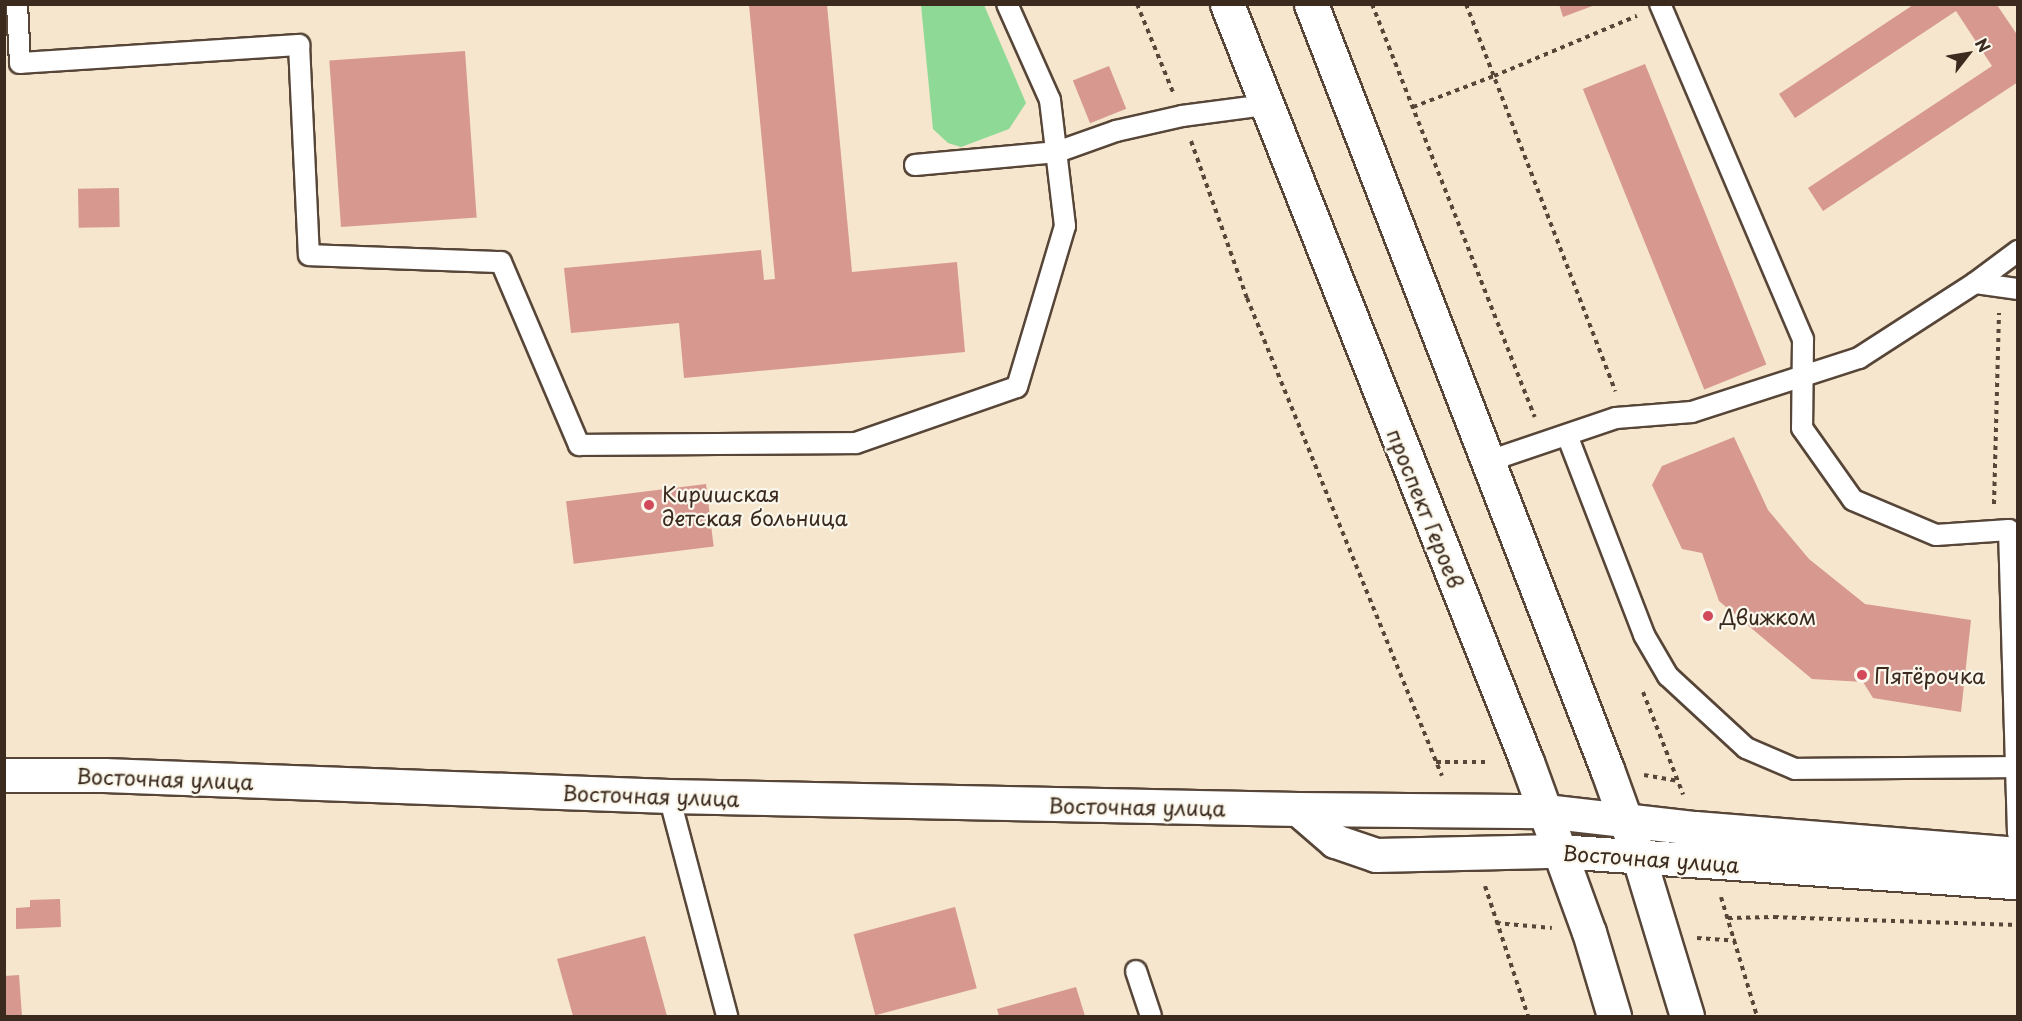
<!DOCTYPE html>
<html>
<head>
<meta charset="utf-8">
<style>
	body { margin:0 }
	#map { position:relative; width:2022px; height:1021px; overflow:hidden; background:#f5e6cd; font-family:"Playpen Sans",sans-serif }
	div>[style] { position:absolute }
	.green>* { inset:0; background:#8ed996 }
	.building>* { inset:0; background:#d7988f; transform-origin:0 0 }
	.path>* { height:4px; margin-top:-2px; transform-origin:0; background:repeating-linear-gradient(90deg,#574638 0 4.5px,transparent 0 9px) }
	.roads { filter:drop-shadow(2px 0 #574638) drop-shadow(-2px 0 #574638) drop-shadow(0 2px #574638) drop-shadow(0 -2px #574638) }
	.lane>* { height:20px; margin:-10px; padding:0 10px; transform-origin:10px; border-radius:10px; background:#fff }
	.street>* { height:33px; margin:-16.5px; padding:0 16.5px; transform-origin:16.5px; border-radius:16.5px; background:#fff }
	.secondary>* { height:33px; margin:-16.5px; padding:0 16.5px; transform-origin:16.5px; border-radius:16.5px; background:#fff }
	.dots>* { width:16px; height:16px; translate:-50% -50%; box-sizing:border-box; border:3px solid #fbf7ec; border-radius:50% }
	span { translate:-50% -50%; white-space:nowrap; text-align:center; line-height:1.15; -webkit-text-stroke:4.5px #fbf7ec; paint-order:stroke }
	.poi-label { font-size:21px; color:#3b2a1e }
	.left { translate:0 -50%; text-align:left }
	.street-label { font-size:21px; color:#3b2a1e }
	.frame { position:absolute; inset:0; border:6px solid #3b2a1e; pointer-events:none }
	.north { position:absolute; left:1938px; top:24px; width:60px; height:60px; -webkit-text-stroke:4px #fbf7ec; paint-order:stroke; rotate:59deg; font-size:16px; font-weight:700; line-height:24px; text-align:center; color:#3b2a1e }
	.north::after { content:''; display:block; margin:auto; width:21px; height:27px; background:#3b2a1e; clip-path:polygon(50% 0,100% 100%,50% 72%,0 100%) }
</style>
</head>
<body>
<div id="map">
	<div class="green">
		<i style="clip-path:polygon(921px 5px,984px 5px,1026px 103px,1009px 129px,961px 147px,948px 143px,933px 129px)"></i>
	</div>
	<div class="building">
		<i style="clip-path:polygon(1559px 4px,1595px 4px,1595px 5px,1563px 17px)"></i>
		<i style="clip-path:polygon(749px 5px,827px 5px,852px 272px,957px 262px,965px 352px,684px 378px,679px 323px,571px 333px,564px 268px,761px 250px,764px 280px,775px 279px)"></i>
		<i style="clip-path:polygon(1913px 5px,1997px 5px,2018px 36px,2018px 82px,1823px 211px,1808px 188px,1992px 66px,1956px 11px,1795px 118px,1779px 94px)"></i>
		<i style="left:465px;top:51px;width:167px;height:136px;rotate:86deg"></i>
		<i style="left:1645px;top:64px;width:324px;height:67px;rotate:68deg"></i>
		<i style="left:1109px;top:66px;width:46px;height:39px;rotate:68deg"></i>
		<i style="left:119px;top:188px;width:39px;height:41px;rotate:89deg"></i>
		<i style="clip-path:polygon(1734px 437px,1768px 510px,1809px 559px,1865px 604px,1971px 620px,1961px 712px,1873px 698px,1863px 682px,1812px 679px,1719px 601px,1702px 553px,1682px 549px,1652px 485px,1662px 466px)"></i>
		<i style="left:706px;top:484px;width:63px;height:141px;rotate:83deg"></i>
		<i style="clip-path:polygon(60px 899px,61px 927px,16px 929px,16px 908px,30px 907px,30px 900px)"></i>
		<i style="left:955px;top:907px;width:84px;height:105px;rotate:75deg"></i>
		<i style="clip-path:polygon(645px 936px,667px 1016px,573px 1016px,557px 959px)"></i>
		<i style="clip-path:polygon(19px 975px,22px 1016px,4px 1016px,4px 976px)"></i>
		<i style="clip-path:polygon(1076px 987px,1085px 1016px,999px 1016px,997px 1009px)"></i>
	</div>
	<div class="path">
		<i style="left:1137px;top:4px;width:95px;rotate:67.8deg"></i>
		<i style="left:1372px;top:4px;width:444px;rotate:68.5deg"></i>
		<i style="left:1466px;top:4px;width:415px;rotate:68.9deg"></i>
		<i style="left:1413px;top:107px;width:87px;rotate:-20.9deg"></i>
		<i style="left:1494px;top:76px;width:155px;rotate:-22.8deg"></i>
		<i style="left:1191px;top:141px;width:167px;rotate:70.4deg"></i>
		<i style="left:1247px;top:298px;width:516px;rotate:67.81deg"></i>
		<i style="left:1994px;top:504px;width:191px;rotate:-88.5deg"></i>
		<i style="left:1643px;top:692px;width:110px;rotate:68.6deg"></i>
		<i style="left:1436px;top:762px;width:54px"></i>
		<i style="left:1644px;top:775px;width:35px;rotate:10deg"></i>
		<i style="left:1485px;top:886px;width:137px;rotate:71.7deg"></i>
		<i style="left:1721px;top:897px;width:124px;rotate:73.2deg"></i>
		<i style="left:1728px;top:918px;width:46px;rotate:-1.2deg"></i>
		<i style="left:1774px;top:917px;width:244px;rotate:1.9deg"></i>
		<i style="left:1496px;top:923px;width:56px;rotate:5.1deg"></i>
		<i style="left:1697px;top:938px;width:39px;rotate:4deg"></i>
	</div>
	<div class="roads">
		<div class="lane">
			<i style="left:17px;top:4px;width:59px;rotate:87.1deg"></i>
			<i style="left:20px;top:63px;width:280px;rotate:-3.7deg"></i>
			<i style="left:299px;top:45px;width:210px;rotate:87.3deg"></i>
			<i style="left:309px;top:255px;width:192px;rotate:2.1deg"></i>
			<i style="left:501px;top:262px;width:199px;rotate:66.9deg"></i>
			<i style="left:579px;top:445px;width:277px;rotate:-0.4deg"></i>
			<i style="left:856px;top:443px;width:170px;rotate:-19.2deg"></i>
			<i style="left:1017px;top:387px;width:168px;rotate:-73.4deg"></i>
			<i style="left:1065px;top:226px;width:127px;rotate:-96.8deg"></i>
			<i style="left:1050px;top:100px;width:105px;rotate:-114.1deg"></i>
			<i style="left:1660px;top:4px;width:364px;rotate:66.9deg"></i>
			<i style="left:1803px;top:339px;width:89px;rotate:90.6deg"></i>
			<i style="left:1802px;top:428px;width:88px;rotate:54.7deg"></i>
			<i style="left:1853px;top:500px;width:90px;rotate:22.9deg"></i>
			<i style="left:1936px;top:535px;width:73px;rotate:-3.9deg"></i>
			<i style="left:2009px;top:530px;width:304px;rotate:88.3deg"></i>
			<i style="left:915px;top:165px;width:143px;rotate:-5.2deg"></i>
			<i style="left:1057px;top:152px;width:63px;rotate:-19.6deg"></i>
			<i style="left:1116px;top:131px;width:68px;rotate:-12.8deg"></i>
			<i style="left:1182px;top:116px;width:85px;rotate:-7.5deg"></i>
			<i style="left:1975px;top:283px;width:43px;rotate:7.9deg"></i>
			<i style="left:1567px;top:435px;width:214px;rotate:68.9deg"></i>
			<i style="left:1644px;top:635px;width:48px;rotate:59.7deg"></i>
			<i style="left:1668px;top:676px;width:106px;rotate:42.7deg"></i>
			<i style="left:1746px;top:748px;width:53px;rotate:23.2deg"></i>
			<i style="left:1795px;top:769px;width:220px;rotate:-0.5deg"></i>
			<i style="left:1486px;top:462px;width:137px;rotate:-18.7deg"></i>
			<i style="left:1616px;top:418px;width:76px;rotate:-4.5deg"></i>
			<i style="left:1692px;top:412px;width:176px;rotate:-17.9deg"></i>
			<i style="left:1859px;top:358px;width:138px;rotate:-32.9deg"></i>
			<i style="left:1975px;top:283px;width:54px;rotate:-36.7deg"></i>
			<i style="left:669px;top:796px;width:228px;rotate:75.2deg"></i>
			<i style="left:1136px;top:971px;width:47px;rotate:71.6deg"></i>
		</div>
		<div class="street">
			<i style="left:4px;top:775px;width:100px"></i>
			<i style="left:104px;top:775px;width:565px;rotate:2.13deg"></i>
			<i style="left:669px;top:796px;width:629px;rotate:1.18deg"></i>
			<i style="left:1298px;top:809px;width:247px;rotate:0.5deg"></i>
			<i style="left:1545px;top:811px;width:151px;rotate:6.5deg"></i>
			<i style="left:1695px;top:828px;width:324px;rotate:4.6deg"></i>
			<i style="left:1298px;top:809px;width:49px;rotate:40.9deg"></i>
			<i style="left:1335px;top:841px;width:43px;rotate:18.9deg"></i>
			<i style="left:1376px;top:855px;width:182px;rotate:-1.3deg"></i>
			<i style="left:1558px;top:851px;width:461px;rotate:3.9deg"></i>
		</div>
		<div class="secondary">
			<i style="left:1227px;top:4px;width:815px;rotate:68.41deg"></i>
			<i style="left:1527px;top:762px;width:181px;rotate:70deg"></i>
			<i style="left:1589px;top:932px;width:88px;rotate:73.4deg"></i>
			<i style="left:1311px;top:4px;width:820px;rotate:68.85deg"></i>
			<i style="left:1607px;top:769px;width:95px;rotate:70.2deg"></i>
			<i style="left:1639px;top:858px;width:165px;rotate:73.1deg"></i>
		</div>
	</div>
	<div class="dots">
		<i style="left:649px;top:505px;background:#d1495b"></i>
		<i style="left:1708px;top:616px;background:#d1495b"></i>
		<i style="left:1862px;top:675px;background:#d1495b"></i>
	</div>
	<div class="poi-label">
		<span class="left" style="left:662px;top:505px">Киришская<br>детская больница</span>
		<span class="left" style="left:1720px;top:616px">Движком</span>
		<span class="left" style="left:1874px;top:675px">Пятёрочка</span>
	</div>
	<div class="street-label">
		<span style="left:1426px;top:508px;rotate:68deg">проспект Героев</span>
		<span style="left:165px;top:778px;rotate:2deg">Восточная улица</span>
		<span style="left:651px;top:795px;rotate:2deg">Восточная улица</span>
		<span style="left:1137px;top:806px;rotate:1deg">Восточная улица</span>
		<span style="left:1651px;top:858px;rotate:4deg">Восточная улица</span>
	</div>
	<div class="frame"></div>
	<div class="north">N</div>
</div>
</body>
</html>
